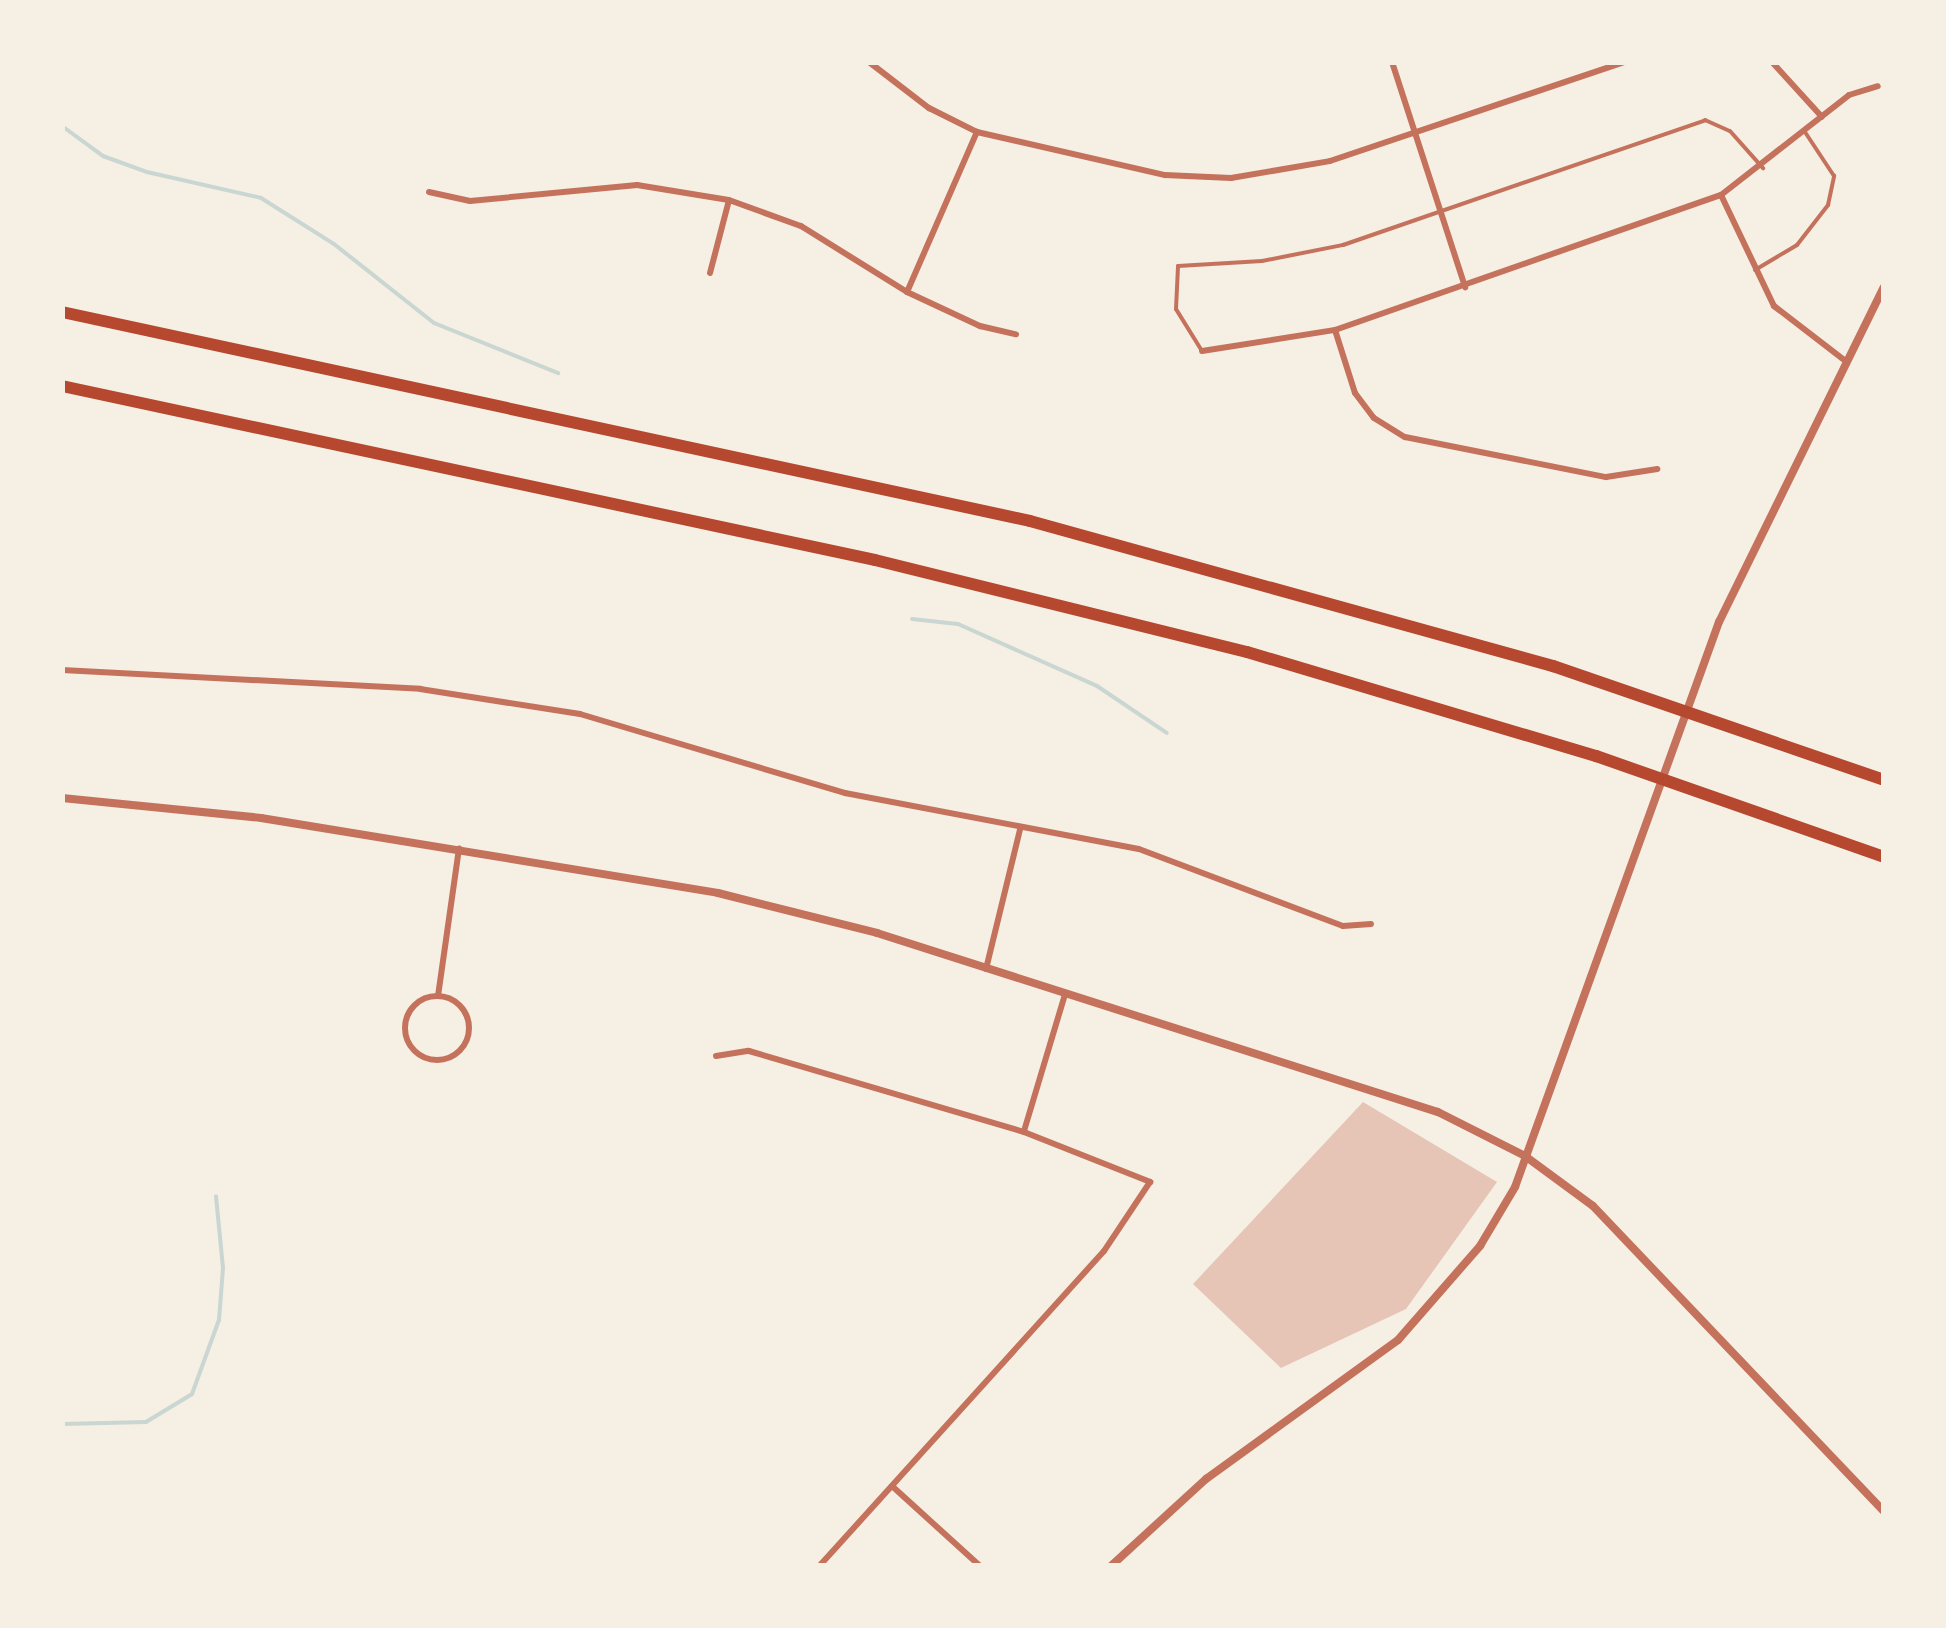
<!DOCTYPE html>
<html>
<head>
<meta charset="utf-8">
<style>
	body { margin:0 }
	#map { position:relative; width:1946px; height:1628px; overflow:hidden; background:#f6efe4; font-family:Jost,sans-serif }
	div>[style] { position:absolute }
	.stream>* { height:4px; margin:-2px; padding:0 2px; transform-origin:2px; border-radius:2px; background:#c9d6d2 }
	.building>* { inset:0; background:#e6c5b7 }
	.service>* { height:4px; margin:-2px; padding:0 2px; transform-origin:2px; border-radius:2px; background:#c5725c }
	.minor>* { height:6px; margin:-3px; padding:0 3px; transform-origin:3px; border-radius:3px; background:#c5725c }
	.minor>.ring { margin:-3px; padding:0; box-sizing:content-box; background:none; border:6px solid #c5725c; border-radius:50% }
	.tertiary>* { height:8px; margin:-4px; padding:0 4px; transform-origin:4px; border-radius:4px; background:#c5725c }
	.motorway>* { height:12px; margin:-6px; padding:0 6px; transform-origin:6px; border-radius:6px; background:#b5482f }
	span { translate:-50% -50%; white-space:nowrap; text-align:center; line-height:1.15; -webkit-text-stroke:10px #f6efe4; paint-order:stroke }
	.frame { position:absolute; inset:0; border:65px solid #f6efe4; pointer-events:none }
</style>
</head>
<body>
<div id="map">
	<div class="stream">
		<i style="left:62px;top:126px;width:51px;rotate:36.2deg"></i>
		<i style="left:103px;top:156px;width:47px;rotate:20deg"></i>
		<i style="left:147px;top:172px;width:117px;rotate:12.8deg"></i>
		<i style="left:261px;top:198px;width:86px;rotate:32.2deg"></i>
		<i style="left:334px;top:244px;width:127px;rotate:38.3deg"></i>
		<i style="left:434px;top:323px;width:134px;rotate:22deg"></i>
		<i style="left:912px;top:619px;width:46px;rotate:6.2deg"></i>
		<i style="left:958px;top:624px;width:152px;rotate:24deg"></i>
		<i style="left:1097px;top:686px;width:84px;rotate:33.9deg"></i>
		<i style="left:62px;top:1424px;width:84px;rotate:-1.4deg"></i>
		<i style="left:146px;top:1422px;width:54px;rotate:-31.3deg"></i>
		<i style="left:192px;top:1394px;width:79px;rotate:-70deg"></i>
		<i style="left:219px;top:1320px;width:52px;rotate:-85.6deg"></i>
		<i style="left:223px;top:1268px;width:72px;rotate:-95.6deg"></i>
	</div>
	<div class="building">
		<i style="clip-path:polygon(1363px 1102px,1497px 1182px,1406px 1309px,1281px 1368px,1193px 1284px)"></i>
	</div>
	<div class="service">
		<i style="left:1755px;top:270px;width:49px;rotate:-30.8deg"></i>
		<i style="left:1797px;top:245px;width:51px;rotate:-52.2deg"></i>
		<i style="left:1828px;top:205px;width:30px;rotate:-78deg"></i>
		<i style="left:1834px;top:176px;width:53px;rotate:-123.4deg"></i>
		<i style="left:1202px;top:351px;width:49px;rotate:-121.8deg"></i>
		<i style="left:1176px;top:309px;width:43px;rotate:-87.3deg"></i>
		<i style="left:1178px;top:266px;width:84px;rotate:-3.4deg"></i>
		<i style="left:1262px;top:261px;width:83px;rotate:-11.2deg"></i>
		<i style="left:1343px;top:245px;width:383px;rotate:-19deg"></i>
		<i style="left:1705px;top:120px;width:27px;rotate:24deg"></i>
		<i style="left:1730px;top:131px;width:50px;rotate:48.3deg"></i>
	</div>
	<div class="minor">
		<i style="left:869px;top:62px;width:76px;rotate:37.5deg"></i>
		<i style="left:929px;top:108px;width:54px;rotate:26.6deg"></i>
		<i style="left:977px;top:132px;width:193px;rotate:12.9deg"></i>
		<i style="left:1165px;top:175px;width:66px;rotate:2.6deg"></i>
		<i style="left:1231px;top:178px;width:100px;rotate:-9.7deg"></i>
		<i style="left:1330px;top:161px;width:311px;rotate:-18.6deg"></i>
		<i style="left:1392px;top:62px;width:237px;rotate:72deg"></i>
		<i style="left:1772px;top:62px;width:74px;rotate:47.7deg"></i>
		<i style="left:429px;top:192px;width:42px;rotate:12.4deg"></i>
		<i style="left:470px;top:201px;width:168px;rotate:-5.5deg"></i>
		<i style="left:637px;top:185px;width:93px;rotate:9.3deg"></i>
		<i style="left:729px;top:200px;width:77px;rotate:19.9deg"></i>
		<i style="left:801px;top:226px;width:125px;rotate:31.9deg"></i>
		<i style="left:907px;top:292px;width:81px;rotate:25deg"></i>
		<i style="left:980px;top:326px;width:37px;rotate:13deg"></i>
		<i style="left:1721px;top:195px;width:123px;rotate:64.5deg"></i>
		<i style="left:1774px;top:306px;width:88px;rotate:37.6deg"></i>
		<i style="left:710px;top:273px;width:75px;rotate:-75.4deg"></i>
		<i style="left:907px;top:292px;width:175px;rotate:-66.4deg"></i>
		<i style="left:1335px;top:330px;width:66px;rotate:72.4deg"></i>
		<i style="left:1355px;top:393px;width:31px;rotate:53deg"></i>
		<i style="left:1374px;top:418px;width:36px;rotate:32deg"></i>
		<i style="left:1405px;top:437px;width:205px;rotate:11.3deg"></i>
		<i style="left:1606px;top:477px;width:52px;rotate:-8.9deg"></i>
		<i style="left:1202px;top:351px;width:135px;rotate:-9deg"></i>
		<i style="left:1335px;top:330px;width:409px;rotate:-19.3deg"></i>
		<i style="left:1721px;top:195px;width:162px;rotate:-38deg"></i>
		<i style="left:1849px;top:95px;width:30px;rotate:-17deg"></i>
		<i style="left:62px;top:670px;width:359px;rotate:3deg"></i>
		<i style="left:420px;top:689px;width:162px;rotate:8.9deg"></i>
		<i style="left:580px;top:714px;width:277px;rotate:16.6deg"></i>
		<i style="left:845px;top:793px;width:299px;rotate:10.8deg"></i>
		<i style="left:1139px;top:849px;width:218px;rotate:20.7deg"></i>
		<i style="left:1343px;top:926px;width:28px;rotate:-4deg"></i>
		<i style="left:986px;top:969px;width:144px;rotate:-76.3deg"></i>
		<i style="left:438px;top:996px;width:149px;rotate:-81.9deg"></i>
		<i class="ring" style="left:405px;top:996px;width:58px;height:58px"></i>
		<i style="left:716px;top:1056px;width:33px;rotate:-9deg"></i>
		<i style="left:749px;top:1051px;width:287px;rotate:16.4deg"></i>
		<i style="left:1024px;top:1132px;width:136px;rotate:21.6deg"></i>
		<i style="left:1150px;top:1182px;width:83px;rotate:123.7deg"></i>
		<i style="left:1104px;top:1251px;width:425px;rotate:132.1deg"></i>
		<i style="left:1024px;top:1131px;width:143px;rotate:-73.3deg"></i>
		<i style="left:892px;top:1486px;width:119px;rotate:42.3deg"></i>
	</div>
	<div class="tertiary">
		<i style="left:62px;top:798px;width:200px;rotate:5.7deg"></i>
		<i style="left:261px;top:818px;width:463px;rotate:9.3deg"></i>
		<i style="left:718px;top:893px;width:164px;rotate:14.1deg"></i>
		<i style="left:877px;top:933px;width:589px;rotate:17.7deg"></i>
		<i style="left:1438px;top:1112px;width:97px;rotate:26.8deg"></i>
		<i style="left:1525px;top:1156px;width:84px;rotate:36.3deg"></i>
		<i style="left:1593px;top:1206px;width:422px;rotate:46.4deg"></i>
		<i style="left:1111px;top:1566px;width:129px;rotate:-42.5deg"></i>
		<i style="left:1206px;top:1479px;width:237px;rotate:-35.9deg"></i>
		<i style="left:1398px;top:1340px;width:125px;rotate:-48.9deg"></i>
		<i style="left:1480px;top:1246px;width:69px;rotate:-59.3deg"></i>
		<i style="left:1515px;top:1187px;width:601px;rotate:-70.15deg"></i>
		<i style="left:1719px;top:622px;width:373px;rotate:-63.8deg"></i>
	</div>
	<div class="motorway">
		<i style="left:62px;top:312px;width:990px;rotate:12.18deg"></i>
		<i style="left:1030px;top:521px;width:543px;rotate:15.5deg"></i>
		<i style="left:1553px;top:666px;width:350px;rotate:19deg"></i>
		<i style="left:62px;top:386px;width:831px;rotate:12.08deg"></i>
		<i style="left:875px;top:560px;width:383px;rotate:13.9deg"></i>
		<i style="left:1247px;top:652px;width:364px;rotate:16.6deg"></i>
		<i style="left:1596px;top:756px;width:305px;rotate:19.3deg"></i>
	</div>
	<div class="frame"></div>
</div>
</body>
</html>
